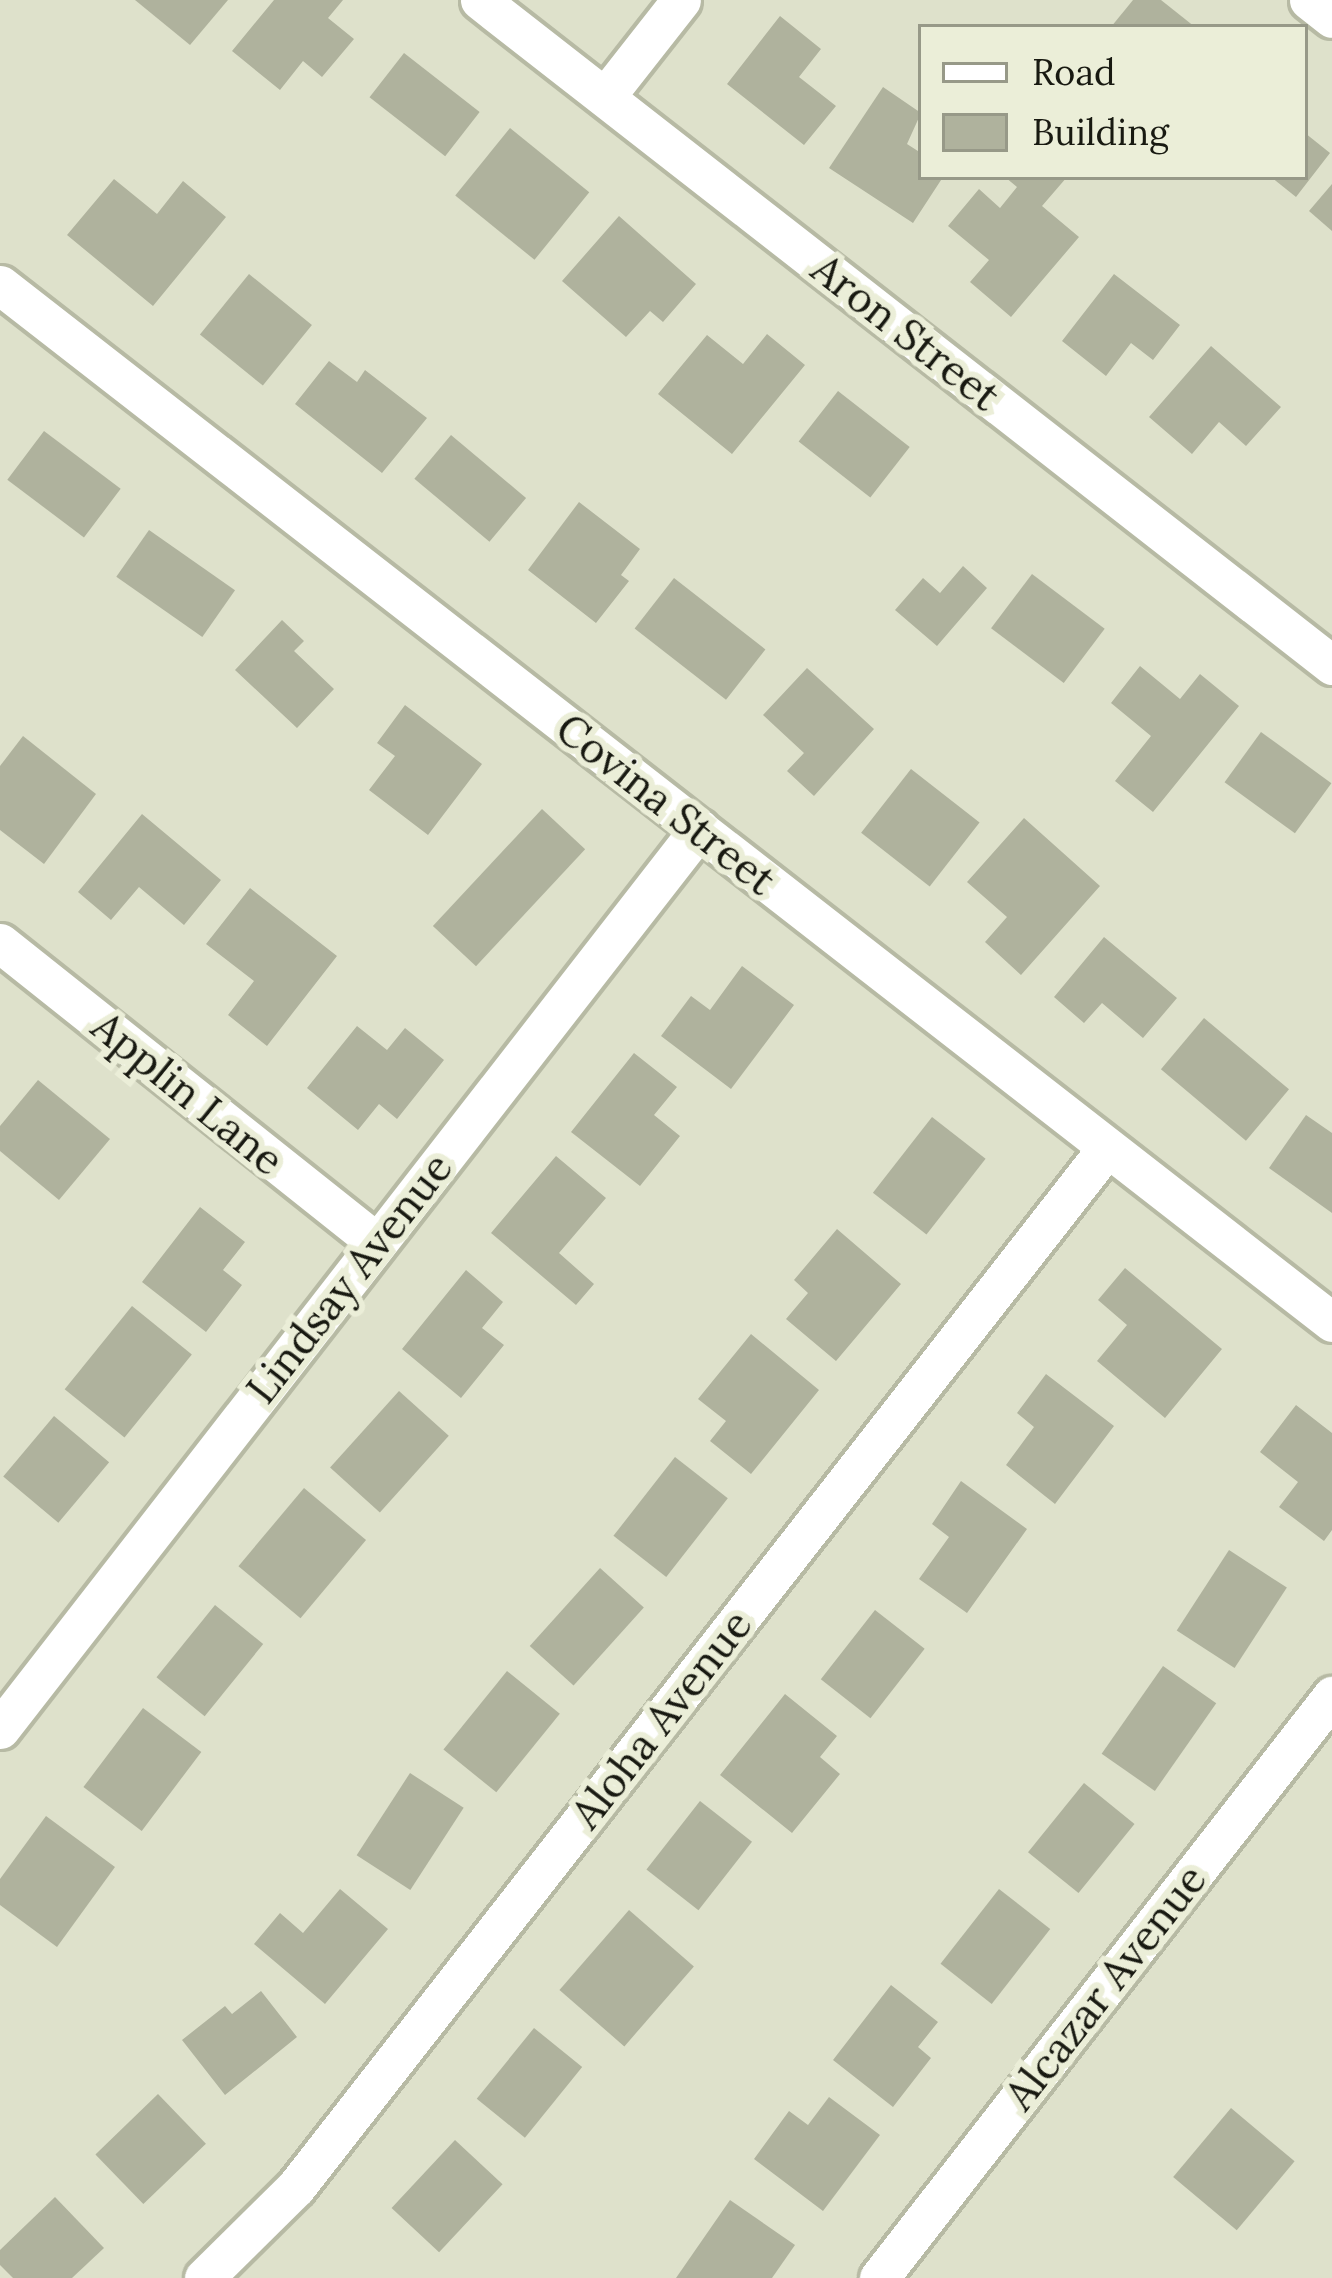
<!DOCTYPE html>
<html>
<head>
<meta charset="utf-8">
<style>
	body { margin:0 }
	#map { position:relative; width:1332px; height:2278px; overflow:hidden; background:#dee1cb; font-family:Lora,serif }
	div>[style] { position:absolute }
	.building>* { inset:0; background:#afb29d; transform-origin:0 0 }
	.roads { filter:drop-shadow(3px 0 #b7baa4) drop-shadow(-3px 0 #b7baa4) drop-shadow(0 3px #b7baa4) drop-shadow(0 -3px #b7baa4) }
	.street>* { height:39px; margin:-19.5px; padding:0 19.5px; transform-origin:19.5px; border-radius:19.5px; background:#fff }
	span { translate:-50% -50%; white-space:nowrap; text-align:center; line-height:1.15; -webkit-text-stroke:12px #ebeed8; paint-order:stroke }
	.street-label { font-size:42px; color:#181911 }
	.legend { position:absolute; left:918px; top:24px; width:390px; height:156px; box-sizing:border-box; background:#ebeed8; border:3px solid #979988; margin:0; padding:15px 21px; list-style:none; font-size:36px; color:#181911 }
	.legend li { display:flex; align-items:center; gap:24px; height:60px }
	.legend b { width:60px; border:3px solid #979988 }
</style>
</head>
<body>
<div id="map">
	<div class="building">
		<i style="clip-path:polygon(135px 0,228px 0,190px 45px)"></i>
		<i style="clip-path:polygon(274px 0,343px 0,328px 18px,354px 39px,322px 77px,303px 61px,280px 90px,232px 51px)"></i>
		<i style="clip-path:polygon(1133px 0,1161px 0,1195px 27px,1111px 27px)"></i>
		<i style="clip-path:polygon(780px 16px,821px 49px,799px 77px,836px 106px,804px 145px,727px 84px)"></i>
		<i style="left:404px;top:53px;width:96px;height:56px;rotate:38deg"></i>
		<i style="clip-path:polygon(883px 87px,921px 113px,907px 144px,921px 153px,921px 177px,943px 177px,913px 223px,829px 168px)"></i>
		<i style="left:510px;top:128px;width:102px;height:87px;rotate:39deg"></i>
		<i style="clip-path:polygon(1305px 133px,1330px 153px,1296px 197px,1271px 177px,1305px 177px)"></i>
		<i style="clip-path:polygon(1005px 177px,1067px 177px,1042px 206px,1079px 237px,1011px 317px,970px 282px,989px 260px,948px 226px,979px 189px,1000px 208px,1017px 187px)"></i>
		<i style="clip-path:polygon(114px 179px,157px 214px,183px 181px,226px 217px,153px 306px,67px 235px)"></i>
		<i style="clip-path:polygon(1332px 184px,1332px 231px,1309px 211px)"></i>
		<i style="clip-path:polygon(619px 216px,696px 284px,663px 322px,650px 311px,626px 337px,562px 281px)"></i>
		<i style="left:249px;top:274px;width:81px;height:78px;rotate:39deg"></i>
		<i style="clip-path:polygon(1114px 274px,1180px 325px,1153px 360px,1131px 343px,1106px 376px,1062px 341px)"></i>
		<i style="clip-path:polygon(767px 334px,805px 365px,732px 454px,658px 394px,707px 335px,743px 364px)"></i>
		<i style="clip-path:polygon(1211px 346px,1281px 407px,1246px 446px,1219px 422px,1192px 454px,1149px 417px)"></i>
		<i style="clip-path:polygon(329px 361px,357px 382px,365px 370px,427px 418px,382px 473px,295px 404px)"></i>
		<i style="left:838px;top:391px;width:91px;height:64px;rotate:38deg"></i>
		<i style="left:44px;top:431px;width:96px;height:61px;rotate:37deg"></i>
		<i style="left:451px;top:435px;width:98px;height:57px;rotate:40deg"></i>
		<i style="clip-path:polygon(579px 502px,640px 549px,621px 575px,629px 581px,596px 623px,528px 570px)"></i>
		<i style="left:149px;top:530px;width:105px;height:57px;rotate:35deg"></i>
		<i style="clip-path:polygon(963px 566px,987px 588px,937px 646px,895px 610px,923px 578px,940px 593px)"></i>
		<i style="left:1032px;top:574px;width:91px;height:68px;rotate:37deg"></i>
		<i style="left:674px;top:578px;width:116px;height:64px;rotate:38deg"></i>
		<i style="clip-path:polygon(282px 620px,304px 641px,294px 651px,334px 689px,297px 728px,235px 670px)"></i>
		<i style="clip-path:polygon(1140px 666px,1180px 699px,1200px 674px,1239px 706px,1153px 812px,1115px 781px,1151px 736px,1111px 703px)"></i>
		<i style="clip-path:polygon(807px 668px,874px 729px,814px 796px,787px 771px,804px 753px,763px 715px)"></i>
		<i style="clip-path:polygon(405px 705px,482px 764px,428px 835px,369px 790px,395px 756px,377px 743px)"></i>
		<i style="left:1261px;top:732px;width:87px;height:62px;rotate:36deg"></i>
		<i style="clip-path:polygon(23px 736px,96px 794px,44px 864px,0 830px,0 766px)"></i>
		<i style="left:911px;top:769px;width:87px;height:81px;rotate:38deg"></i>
		<i style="left:542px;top:809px;width:59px;height:160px;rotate:43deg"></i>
		<i style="clip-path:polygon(142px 814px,221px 880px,184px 925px,139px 887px,111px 920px,78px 892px)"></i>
		<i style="clip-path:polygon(1024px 818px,1100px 886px,1021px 975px,985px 942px,1007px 917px,967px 882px)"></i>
		<i style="clip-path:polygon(250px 888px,337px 956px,267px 1046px,228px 1015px,254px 981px,206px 944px)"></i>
		<i style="clip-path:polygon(1104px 937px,1177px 998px,1143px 1038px,1102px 1003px,1084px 1023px,1054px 997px)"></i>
		<i style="clip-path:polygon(742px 966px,794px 1005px,731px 1089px,661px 1036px,691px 996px,710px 1010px)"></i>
		<i style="left:1204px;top:1018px;width:111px;height:67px;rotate:40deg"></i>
		<i style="clip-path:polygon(357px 1026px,387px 1050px,405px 1028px,444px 1060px,397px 1119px,379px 1104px,358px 1130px,307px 1088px)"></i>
		<i style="clip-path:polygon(634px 1053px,677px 1087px,654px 1115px,680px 1136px,640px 1186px,571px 1132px)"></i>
		<i style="clip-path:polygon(38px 1080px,110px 1139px,59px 1200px,0 1151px,0 1126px)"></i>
		<i style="clip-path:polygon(1306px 1115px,1332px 1133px,1332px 1213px,1269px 1168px)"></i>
		<i style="left:932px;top:1117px;width:68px;height:96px;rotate:38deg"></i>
		<i style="clip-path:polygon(556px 1156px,606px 1198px,559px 1253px,594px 1284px,576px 1305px,491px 1233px)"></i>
		<i style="clip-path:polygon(200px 1207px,245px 1242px,223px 1270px,242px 1285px,206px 1332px,142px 1282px)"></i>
		<i style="clip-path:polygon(837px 1229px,901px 1284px,836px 1361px,786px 1319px,808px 1293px,794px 1280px)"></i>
		<i style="clip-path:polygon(1125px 1268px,1222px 1349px,1165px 1418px,1097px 1361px,1127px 1325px,1098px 1300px)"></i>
		<i style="clip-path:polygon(466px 1270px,503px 1302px,482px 1328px,504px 1345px,461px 1398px,402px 1349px)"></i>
		<i style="left:132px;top:1306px;width:77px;height:107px;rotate:39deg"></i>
		<i style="clip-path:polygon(751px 1334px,819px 1390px,751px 1474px,710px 1441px,726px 1421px,698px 1399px)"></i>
		<i style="clip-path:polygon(1046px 1374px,1114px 1426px,1055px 1504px,1006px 1465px,1034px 1427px,1017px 1413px)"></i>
		<i style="left:399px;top:1391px;width:67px;height:103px;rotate:42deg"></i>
		<i style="clip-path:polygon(1296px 1405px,1332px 1433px,1332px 1530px,1324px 1541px,1279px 1507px,1298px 1482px,1260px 1452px)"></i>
		<i style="left:54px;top:1416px;width:72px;height:79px;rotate:40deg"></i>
		<i style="left:675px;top:1457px;width:67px;height:100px;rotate:38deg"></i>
		<i style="clip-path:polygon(961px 1481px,1027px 1529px,967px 1613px,919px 1579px,949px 1537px,932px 1524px)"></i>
		<i style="left:304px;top:1488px;width:81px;height:102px;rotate:40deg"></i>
		<i style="left:1229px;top:1550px;width:69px;height:96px;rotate:33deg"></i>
		<i style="left:600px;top:1568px;width:59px;height:105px;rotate:42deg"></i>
		<i style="left:215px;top:1605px;width:62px;height:93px;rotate:39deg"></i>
		<i style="left:875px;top:1610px;width:63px;height:88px;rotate:38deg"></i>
		<i style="left:1163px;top:1666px;width:65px;height:107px;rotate:35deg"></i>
		<i style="left:507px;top:1671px;width:68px;height:101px;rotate:39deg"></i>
		<i style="clip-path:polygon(785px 1694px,837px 1736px,820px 1757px,840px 1774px,792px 1833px,720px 1775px)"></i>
		<i style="left:143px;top:1708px;width:73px;height:99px;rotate:37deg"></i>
		<i style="left:410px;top:1773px;width:64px;height:98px;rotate:33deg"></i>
		<i style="left:1084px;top:1783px;width:65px;height:89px;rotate:39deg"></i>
		<i style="left:700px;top:1801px;width:66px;height:87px;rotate:38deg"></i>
		<i style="clip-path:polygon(46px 1816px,115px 1867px,57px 1947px,0 1905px,0 1879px)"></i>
		<i style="clip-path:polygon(340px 1889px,388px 1929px,325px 2004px,254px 1944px,280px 1913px,303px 1933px)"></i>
		<i style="left:999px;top:1889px;width:65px;height:95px;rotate:38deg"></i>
		<i style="left:629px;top:1910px;width:86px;height:106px;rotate:41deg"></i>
		<i style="clip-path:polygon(891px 1985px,938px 2022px,918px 2047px,931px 2058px,893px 2107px,833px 2060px)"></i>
		<i style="clip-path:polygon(261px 1991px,297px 2037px,225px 2095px,182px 2040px,225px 2006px,232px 2014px)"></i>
		<i style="left:534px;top:2028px;width:62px;height:91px;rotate:39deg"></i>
		<i style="left:158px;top:2094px;width:69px;height:87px;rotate:46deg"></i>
		<i style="clip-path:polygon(829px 2097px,880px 2135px,823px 2211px,754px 2159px,789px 2111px,808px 2125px)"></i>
		<i style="left:1231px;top:2108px;width:83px;height:90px;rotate:40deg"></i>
		<i style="left:455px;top:2140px;width:65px;height:93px;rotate:43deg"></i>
		<i style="clip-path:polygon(55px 2197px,104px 2248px,72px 2278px,13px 2278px,0 2265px,0 2250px)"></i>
		<i style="clip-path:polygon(730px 2200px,795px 2245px,772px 2278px,676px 2278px)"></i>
	</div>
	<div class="roads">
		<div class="street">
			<i style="left:480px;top:0;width:1081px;rotate:37.97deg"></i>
			<i style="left:1309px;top:0;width:29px;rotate:38deg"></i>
			<i style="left:605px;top:97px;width:123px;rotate:-51.9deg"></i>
			<i style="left:0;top:285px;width:1688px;rotate:37.9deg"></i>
			<i style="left:0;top:943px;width:480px;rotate:38.5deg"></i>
			<i style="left:0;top:1729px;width:1140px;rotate:-52.16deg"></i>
			<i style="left:204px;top:2278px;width:129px;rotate:-44.7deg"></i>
			<i style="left:296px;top:2187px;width:1317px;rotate:-52.03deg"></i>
			<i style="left:879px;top:2278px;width:738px;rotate:-52.1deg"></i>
		</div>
	</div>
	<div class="street-label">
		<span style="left:906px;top:332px;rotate:38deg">Aron Street</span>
		<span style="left:666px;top:804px;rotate:38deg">Covina Street</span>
		<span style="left:188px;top:1093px;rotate:39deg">Applin Lane</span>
		<span style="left:349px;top:1278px;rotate:-52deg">Lindsay Avenue</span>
		<span style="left:661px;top:1719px;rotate:-52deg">Aloha Avenue</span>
		<span style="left:1105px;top:1987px;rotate:-52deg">Alcazar Avenue</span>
	</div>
	<ul class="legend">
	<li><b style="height:15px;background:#fff"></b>Road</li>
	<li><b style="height:33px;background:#afb29d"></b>Building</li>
	</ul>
</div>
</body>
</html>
